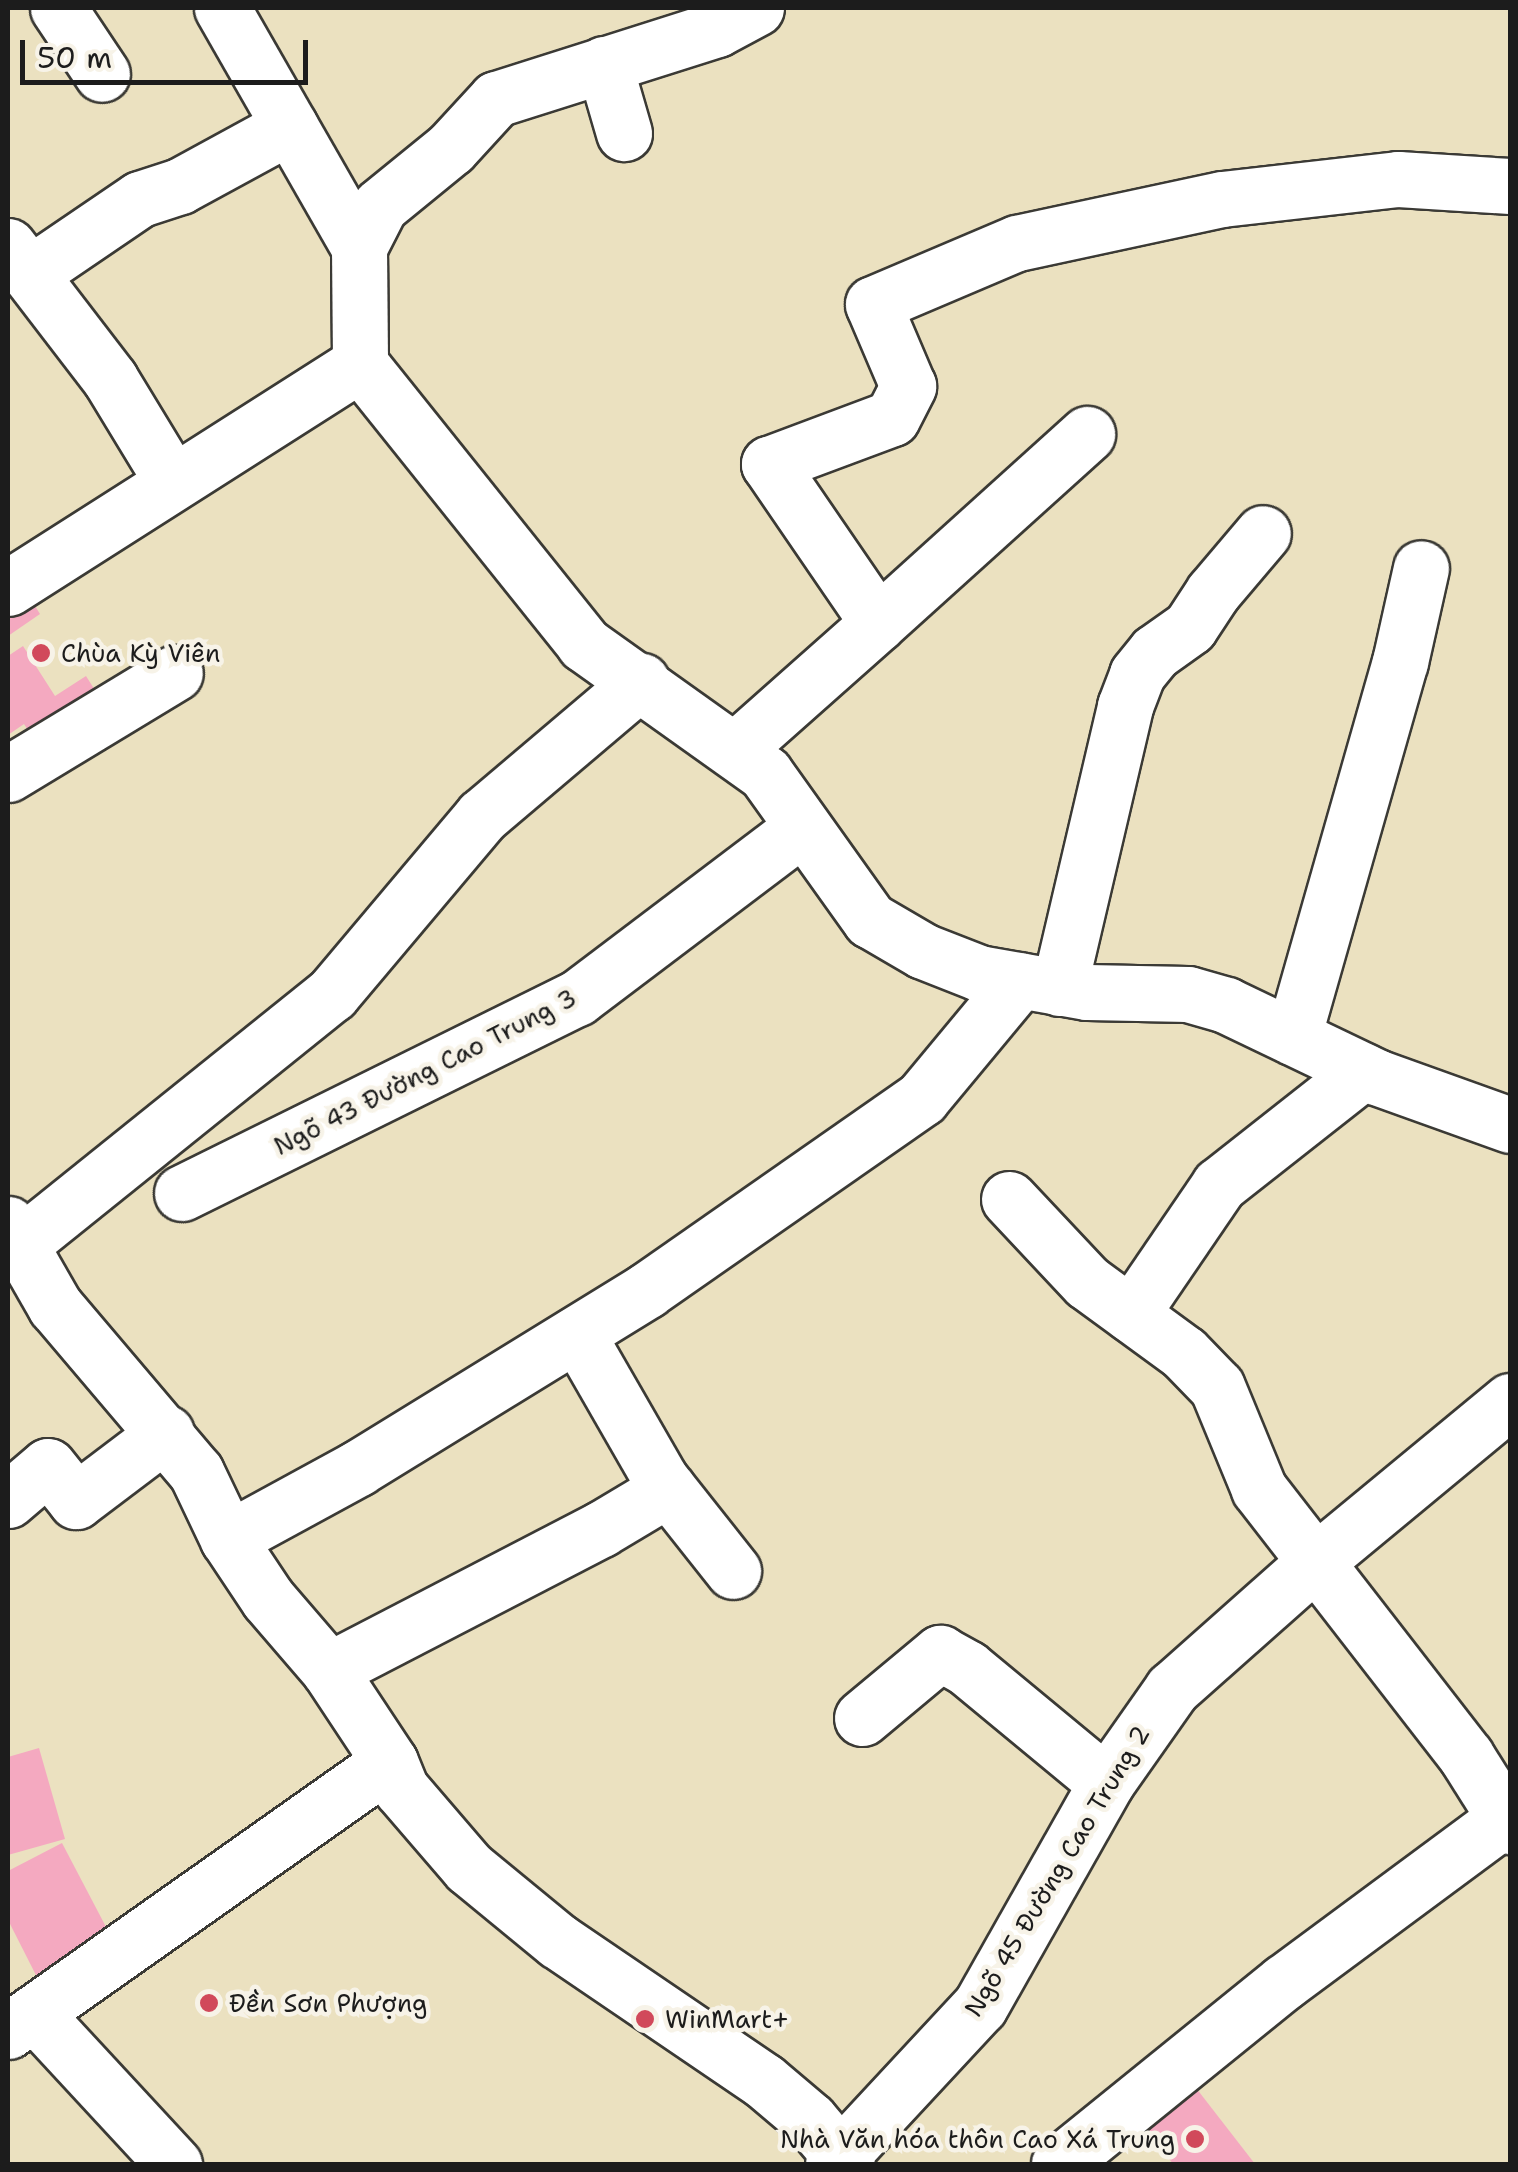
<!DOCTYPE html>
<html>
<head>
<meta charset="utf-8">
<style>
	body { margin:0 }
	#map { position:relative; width:1518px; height:2172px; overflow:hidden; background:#ebe1c0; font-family:"Shantell Sans",sans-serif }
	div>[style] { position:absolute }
	.building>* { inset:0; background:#f4a9c0 }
	.roads { filter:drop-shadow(2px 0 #3b3a35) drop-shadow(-2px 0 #3b3a35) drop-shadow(0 2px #3b3a35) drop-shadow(0 -2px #3b3a35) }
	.minor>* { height:55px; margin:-27.5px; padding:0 27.5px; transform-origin:27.5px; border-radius:27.5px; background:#fff }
	.dots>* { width:28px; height:28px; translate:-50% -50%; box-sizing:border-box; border:5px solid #f7f3e8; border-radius:50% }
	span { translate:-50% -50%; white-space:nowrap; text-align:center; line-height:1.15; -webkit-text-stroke:9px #f7f3e8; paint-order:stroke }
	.poi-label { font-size:25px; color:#1c1c1c }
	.left { translate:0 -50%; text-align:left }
	.right { translate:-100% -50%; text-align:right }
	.street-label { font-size:25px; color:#1c1c1c }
	.frame { position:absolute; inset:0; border:10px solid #1c1c1c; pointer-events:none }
	.scale { position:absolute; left:20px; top:40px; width:288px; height:45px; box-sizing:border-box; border:5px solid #1c1c1c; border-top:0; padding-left:12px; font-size:30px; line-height:35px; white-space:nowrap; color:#1c1c1c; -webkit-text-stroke:8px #f7f3e8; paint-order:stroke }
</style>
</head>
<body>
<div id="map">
	<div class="building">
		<i style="clip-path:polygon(25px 590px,40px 614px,8px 636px,8px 602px)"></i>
		<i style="clip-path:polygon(23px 646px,55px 696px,86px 676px,105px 706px,40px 749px,24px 724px,8px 735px,8px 656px)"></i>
		<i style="clip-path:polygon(39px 1748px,65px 1839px,8px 1855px,8px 1757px)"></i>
		<i style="clip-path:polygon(62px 1843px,116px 1946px,41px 1985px,8px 1920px,8px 1871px)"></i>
		<i style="clip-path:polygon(1186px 2075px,1255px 2164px,1173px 2164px,1135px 2114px)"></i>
	</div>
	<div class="roads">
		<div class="minor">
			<i style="left:58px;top:8px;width:79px;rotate:56.3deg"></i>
			<i style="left:222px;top:8px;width:275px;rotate:60.2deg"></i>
			<i style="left:756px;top:8px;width:44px;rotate:151.7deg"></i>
			<i style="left:717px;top:29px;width:232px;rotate:162.4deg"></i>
			<i style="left:496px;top:99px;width:67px;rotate:132.6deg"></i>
			<i style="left:451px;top:148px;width:92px;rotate:140.8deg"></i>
			<i style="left:380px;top:206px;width:46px;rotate:117.1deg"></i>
			<i style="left:359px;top:247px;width:117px;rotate:89.5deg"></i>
			<i style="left:360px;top:364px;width:359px;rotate:51.3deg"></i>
			<i style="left:584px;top:644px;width:222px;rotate:35.5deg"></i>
			<i style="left:765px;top:773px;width:181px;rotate:54.5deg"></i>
			<i style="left:870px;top:920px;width:61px;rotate:30.3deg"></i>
			<i style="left:923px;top:951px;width:60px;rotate:21.4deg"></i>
			<i style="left:979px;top:973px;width:110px;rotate:10deg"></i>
			<i style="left:1087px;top:992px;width:101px;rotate:1.1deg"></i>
			<i style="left:1188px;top:994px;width:40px;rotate:16deg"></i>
			<i style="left:1226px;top:1005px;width:166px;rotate:25.6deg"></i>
			<i style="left:1376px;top:1077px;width:142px;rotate:19.7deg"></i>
			<i style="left:604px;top:64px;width:72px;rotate:73.8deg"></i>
			<i style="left:8px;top:246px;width:168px;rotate:52.5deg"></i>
			<i style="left:110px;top:379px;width:119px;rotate:58.7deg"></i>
			<i style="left:31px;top:273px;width:132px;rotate:-34.2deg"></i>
			<i style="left:140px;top:199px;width:42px;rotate:-18deg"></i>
			<i style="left:180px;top:186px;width:125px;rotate:-28.6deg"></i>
			<i style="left:8px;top:588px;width:417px;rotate:-32.5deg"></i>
			<i style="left:878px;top:623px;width:282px;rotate:-42.1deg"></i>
			<i style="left:735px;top:750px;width:191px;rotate:-41.6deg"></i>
			<i style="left:878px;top:623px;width:193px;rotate:-124.4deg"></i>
			<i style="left:769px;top:464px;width:131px;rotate:-20.5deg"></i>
			<i style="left:892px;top:418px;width:36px;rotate:-63deg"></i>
			<i style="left:908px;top:386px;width:89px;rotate:-113.1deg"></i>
			<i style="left:873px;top:304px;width:156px;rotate:-23deg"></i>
			<i style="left:1017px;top:243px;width:210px;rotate:-12.1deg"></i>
			<i style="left:1222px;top:199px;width:177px;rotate:-6.5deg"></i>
			<i style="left:1398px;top:179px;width:112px;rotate:3.6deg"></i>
			<i style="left:8px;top:774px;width:195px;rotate:-31.2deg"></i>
			<i style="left:1059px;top:988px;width:290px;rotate:-76.8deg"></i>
			<i style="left:1125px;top:706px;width:34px;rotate:-69deg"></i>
			<i style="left:1137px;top:674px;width:28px;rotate:-51deg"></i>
			<i style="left:1155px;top:652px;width:43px;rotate:-35.5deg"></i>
			<i style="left:1190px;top:627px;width:42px;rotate:-56.7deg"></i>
			<i style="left:1213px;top:592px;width:77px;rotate:-49.7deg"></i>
			<i style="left:1293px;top:1037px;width:390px;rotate:-74.1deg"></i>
			<i style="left:1400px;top:662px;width:96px;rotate:-77.4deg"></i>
			<i style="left:182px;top:1193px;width:441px;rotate:-26.3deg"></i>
			<i style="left:577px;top:998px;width:283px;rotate:-37.1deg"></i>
			<i style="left:1009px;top:1199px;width:114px;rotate:46.8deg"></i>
			<i style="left:1087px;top:1282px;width:120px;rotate:36.2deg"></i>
			<i style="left:1184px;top:1353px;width:47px;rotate:45.9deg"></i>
			<i style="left:1217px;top:1387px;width:110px;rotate:67.6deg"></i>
			<i style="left:1259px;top:1489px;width:338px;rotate:52.2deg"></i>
			<i style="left:1466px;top:1756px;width:83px;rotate:57.8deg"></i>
			<i style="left:8px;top:1224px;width:95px;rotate:60.2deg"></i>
			<i style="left:55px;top:1306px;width:218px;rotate:49.7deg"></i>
			<i style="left:196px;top:1472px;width:74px;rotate:64.5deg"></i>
			<i style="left:228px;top:1539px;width:72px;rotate:56.3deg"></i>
			<i style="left:268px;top:1599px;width:94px;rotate:49.3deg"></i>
			<i style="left:329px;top:1670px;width:110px;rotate:56.5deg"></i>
			<i style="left:390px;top:1762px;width:29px;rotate:68deg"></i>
			<i style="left:401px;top:1789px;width:104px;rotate:49.3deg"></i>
			<i style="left:469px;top:1868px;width:115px;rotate:39.4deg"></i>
			<i style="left:558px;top:1941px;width:249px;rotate:34.2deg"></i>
			<i style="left:764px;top:2081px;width:60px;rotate:40.3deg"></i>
			<i style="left:810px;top:2120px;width:57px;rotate:49.9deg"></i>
			<i style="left:22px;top:1243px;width:398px;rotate:-38.8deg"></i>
			<i style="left:332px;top:994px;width:233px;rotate:-49.9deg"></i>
			<i style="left:482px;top:816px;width:209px;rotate:-40.3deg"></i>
			<i style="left:1131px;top:1314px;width:156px;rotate:-55.7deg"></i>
			<i style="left:1219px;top:1185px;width:184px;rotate:-38.2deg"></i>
			<i style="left:577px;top:1334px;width:168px;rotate:60.1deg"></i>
			<i style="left:661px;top:1480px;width:116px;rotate:51.6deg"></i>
			<i style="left:8px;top:1500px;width:52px;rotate:-40.4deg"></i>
			<i style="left:48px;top:1466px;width:45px;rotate:51.3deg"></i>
			<i style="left:76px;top:1501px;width:113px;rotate:-37.1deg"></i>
			<i style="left:228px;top:1539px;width:148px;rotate:-28.6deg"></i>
			<i style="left:358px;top:1468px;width:339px;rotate:-31.6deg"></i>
			<i style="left:647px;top:1290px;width:335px;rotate:-34.9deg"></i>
			<i style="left:922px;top:1098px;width:153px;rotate:-50.3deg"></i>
			<i style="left:329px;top:1670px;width:306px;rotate:-27.4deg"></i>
			<i style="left:601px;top:1529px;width:78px;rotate:-30.8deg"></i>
			<i style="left:862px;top:1718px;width:102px;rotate:-39.8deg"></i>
			<i style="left:940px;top:1653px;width:31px;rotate:29deg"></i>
			<i style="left:967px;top:1668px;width:180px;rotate:39.6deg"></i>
			<i style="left:34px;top:2013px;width:206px;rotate:47.2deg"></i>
			<i style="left:8px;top:2031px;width:467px;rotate:-35.2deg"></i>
			<i style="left:833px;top:2164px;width:216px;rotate:-47.1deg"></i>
			<i style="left:980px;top:2006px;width:256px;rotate:-60.5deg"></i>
			<i style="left:1106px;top:1783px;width:115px;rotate:-54.9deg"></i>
			<i style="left:1172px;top:1689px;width:190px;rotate:-41.6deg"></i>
			<i style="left:1314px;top:1563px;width:254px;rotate:-39.6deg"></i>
			<i style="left:1059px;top:2164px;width:289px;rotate:-39deg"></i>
			<i style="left:1284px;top:1982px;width:276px;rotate:-36.5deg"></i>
		</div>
	</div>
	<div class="dots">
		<i style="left:41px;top:653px;background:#d1495b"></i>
		<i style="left:209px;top:2003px;background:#d1495b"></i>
		<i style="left:645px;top:2019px;background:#d1495b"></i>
		<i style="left:1195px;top:2139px;background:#d1495b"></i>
	</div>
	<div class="poi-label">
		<span class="left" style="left:61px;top:653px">Chùa Kỳ Viên</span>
		<span class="left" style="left:229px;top:2003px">Đền Sơn Phượng</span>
		<span class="left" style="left:665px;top:2019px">WinMart+</span>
		<span class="right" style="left:1175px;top:2139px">Nhà Văn hóa thôn Cao Xá Trung</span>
	</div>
	<div class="street-label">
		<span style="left:425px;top:1072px;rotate:-27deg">Ngõ 43 Đường Cao Trung 3</span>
		<span style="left:1057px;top:1871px;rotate:-59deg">Ngõ 45 Đường Cao Trung 2</span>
	</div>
	<div class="frame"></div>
	<div class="scale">50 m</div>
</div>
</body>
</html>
